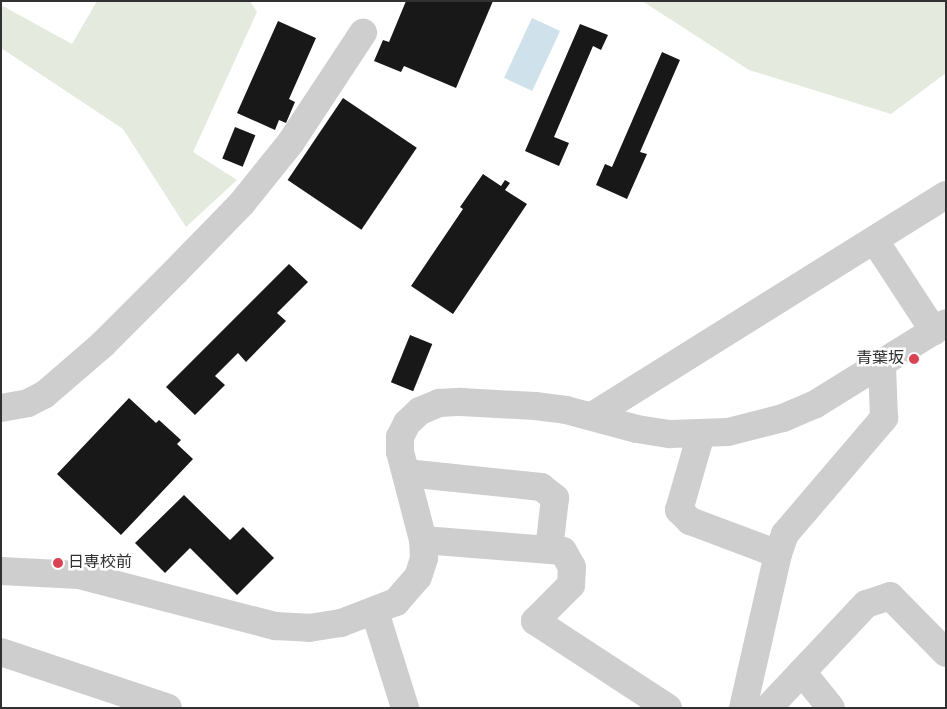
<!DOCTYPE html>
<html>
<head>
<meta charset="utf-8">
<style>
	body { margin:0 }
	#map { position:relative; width:947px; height:709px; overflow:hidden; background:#fff; font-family:Overpass,"Noto Sans JP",sans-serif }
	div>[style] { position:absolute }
	.green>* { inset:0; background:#e5eade }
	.water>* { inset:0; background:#cfe1eb; transform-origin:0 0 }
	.building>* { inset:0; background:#181818; transform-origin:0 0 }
	.minor>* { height:28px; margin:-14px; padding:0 14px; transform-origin:14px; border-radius:14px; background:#cecece }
	.dots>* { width:14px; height:14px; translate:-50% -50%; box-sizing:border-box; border:2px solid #fff; border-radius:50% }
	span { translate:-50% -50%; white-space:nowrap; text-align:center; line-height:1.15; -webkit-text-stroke:5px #fff; paint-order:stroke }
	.poi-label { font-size:16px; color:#313131 }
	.right { translate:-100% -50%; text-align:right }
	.left { translate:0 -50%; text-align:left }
	.frame { position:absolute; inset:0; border:2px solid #313131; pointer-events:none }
</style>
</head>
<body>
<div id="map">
	<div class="green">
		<i style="clip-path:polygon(97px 1px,250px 1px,257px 12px,193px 152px,237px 180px,186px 227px,123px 129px,1px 48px,1px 5px,72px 44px)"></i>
		<i style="clip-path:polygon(642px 1px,946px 1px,946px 73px,891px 114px,749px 70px)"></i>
	</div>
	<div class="water">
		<i style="left:532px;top:18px;width:31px;height:66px;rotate:25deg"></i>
	</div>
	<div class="building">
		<i style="clip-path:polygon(406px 1px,493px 1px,456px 88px,404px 66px,401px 72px,374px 61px,383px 40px,389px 42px)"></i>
		<i style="clip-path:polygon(278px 21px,316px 38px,289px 99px,295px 102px,286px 123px,279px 120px,275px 130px,237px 113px)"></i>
		<i style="clip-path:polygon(580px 24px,608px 35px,601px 50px,593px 46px,554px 137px,569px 143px,559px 166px,525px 151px)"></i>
		<i style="clip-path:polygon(662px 52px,680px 60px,640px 152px,647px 154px,627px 199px,596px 185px,605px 164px,612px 167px)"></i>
		<i style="left:343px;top:98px;width:89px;height:99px;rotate:34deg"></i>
		<i style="left:235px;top:127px;width:22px;height:34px;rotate:22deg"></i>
		<i style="clip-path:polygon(483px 174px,501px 186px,505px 180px,510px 183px,505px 190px,527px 204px,453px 314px,411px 286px,463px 209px,460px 207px)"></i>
		<i style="clip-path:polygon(289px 264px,308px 282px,277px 313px,286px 321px,246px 362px,238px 353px,215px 376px,225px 385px,195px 415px,166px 387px)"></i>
		<i style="left:410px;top:335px;width:24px;height:51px;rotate:22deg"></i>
		<i style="clip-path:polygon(129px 398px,156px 423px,159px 420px,181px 440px,177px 444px,193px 459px,121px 535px,57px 474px)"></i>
		<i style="clip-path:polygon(184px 495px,230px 540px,243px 527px,274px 558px,237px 595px,190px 548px,165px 573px,135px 543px)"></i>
	</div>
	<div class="minor">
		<i style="left:875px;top:241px;width:108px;rotate:56.8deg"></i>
		<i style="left:1px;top:408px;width:27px;rotate:-10deg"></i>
		<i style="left:28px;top:403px;width:18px;rotate:-27deg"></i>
		<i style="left:44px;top:395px;width:78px;rotate:-40.8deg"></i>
		<i style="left:103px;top:344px;width:102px;rotate:-45deg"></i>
		<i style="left:175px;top:272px;width:96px;rotate:-45.8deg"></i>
		<i style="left:242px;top:203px;width:78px;rotate:-51.2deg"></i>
		<i style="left:291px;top:142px;width:131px;rotate:-56.6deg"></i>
		<i style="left:592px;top:416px;width:417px;rotate:-32deg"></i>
		<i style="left:701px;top:434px;width:79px;rotate:106.1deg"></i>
		<i style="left:679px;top:510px;width:16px;rotate:45deg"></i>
		<i style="left:690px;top:521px;width:94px;rotate:20.6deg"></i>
		<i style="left:406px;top:473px;width:136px;rotate:5.9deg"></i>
		<i style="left:541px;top:487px;width:18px;rotate:38deg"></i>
		<i style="left:555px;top:498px;width:52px;rotate:96.6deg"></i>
		<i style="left:423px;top:540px;width:140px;rotate:4.5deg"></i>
		<i style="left:563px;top:551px;width:18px;rotate:61deg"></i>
		<i style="left:572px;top:567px;width:18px;rotate:93deg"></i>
		<i style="left:571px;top:585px;width:51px;rotate:135deg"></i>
		<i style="left:535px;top:621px;width:159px;rotate:33.2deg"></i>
		<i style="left:1px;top:571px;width:78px;rotate:2.9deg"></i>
		<i style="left:79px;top:575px;width:203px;rotate:14.6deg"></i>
		<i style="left:275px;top:626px;width:34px;rotate:3deg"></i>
		<i style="left:309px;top:628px;width:32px;rotate:-9deg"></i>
		<i style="left:341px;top:623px;width:59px;rotate:-20.9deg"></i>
		<i style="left:396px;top:602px;width:33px;rotate:-49deg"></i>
		<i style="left:418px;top:577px;width:20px;rotate:-72deg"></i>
		<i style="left:424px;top:558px;width:18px;rotate:-93deg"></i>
		<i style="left:423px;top:540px;width:91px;rotate:-104.6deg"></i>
		<i style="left:400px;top:452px;width:15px;rotate:-90deg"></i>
		<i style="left:400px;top:437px;width:16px;rotate:-63deg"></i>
		<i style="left:407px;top:423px;width:18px;rotate:-43deg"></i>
		<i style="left:420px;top:411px;width:21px;rotate:-23deg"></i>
		<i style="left:439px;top:403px;width:22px;rotate:-3deg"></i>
		<i style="left:461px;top:402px;width:74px;rotate:3.1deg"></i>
		<i style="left:535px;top:406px;width:31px;rotate:7deg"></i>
		<i style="left:566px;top:410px;width:73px;rotate:15deg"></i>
		<i style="left:637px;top:429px;width:33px;rotate:9deg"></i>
		<i style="left:670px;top:434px;width:58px;rotate:-2deg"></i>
		<i style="left:728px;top:432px;width:57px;rotate:-14.3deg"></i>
		<i style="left:783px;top:418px;width:34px;rotate:-23deg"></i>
		<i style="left:814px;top:405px;width:155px;rotate:-31.8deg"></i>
		<i style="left:375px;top:612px;width:101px;rotate:72.6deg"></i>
		<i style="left:1px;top:652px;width:176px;rotate:18.5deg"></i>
		<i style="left:802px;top:672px;width:46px;rotate:51.1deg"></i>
		<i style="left:743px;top:708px;width:158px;rotate:-77.2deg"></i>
		<i style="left:778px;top:554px;width:21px;rotate:-71deg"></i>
		<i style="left:785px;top:534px;width:153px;rotate:-49.5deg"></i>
		<i style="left:884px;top:418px;width:53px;rotate:-92.2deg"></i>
		<i style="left:768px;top:708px;width:143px;rotate:-46.7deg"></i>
		<i style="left:866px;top:604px;width:25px;rotate:-18deg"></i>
		<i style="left:890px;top:596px;width:80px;rotate:45.5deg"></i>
	</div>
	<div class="dots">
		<i style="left:914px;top:359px;background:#d94354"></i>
		<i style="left:58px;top:563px;background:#d94354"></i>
	</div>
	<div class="poi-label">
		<span class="right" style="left:904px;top:359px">青葉坂</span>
		<span class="left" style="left:68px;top:563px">日専校前</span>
	</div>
	<div class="frame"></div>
</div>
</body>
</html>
